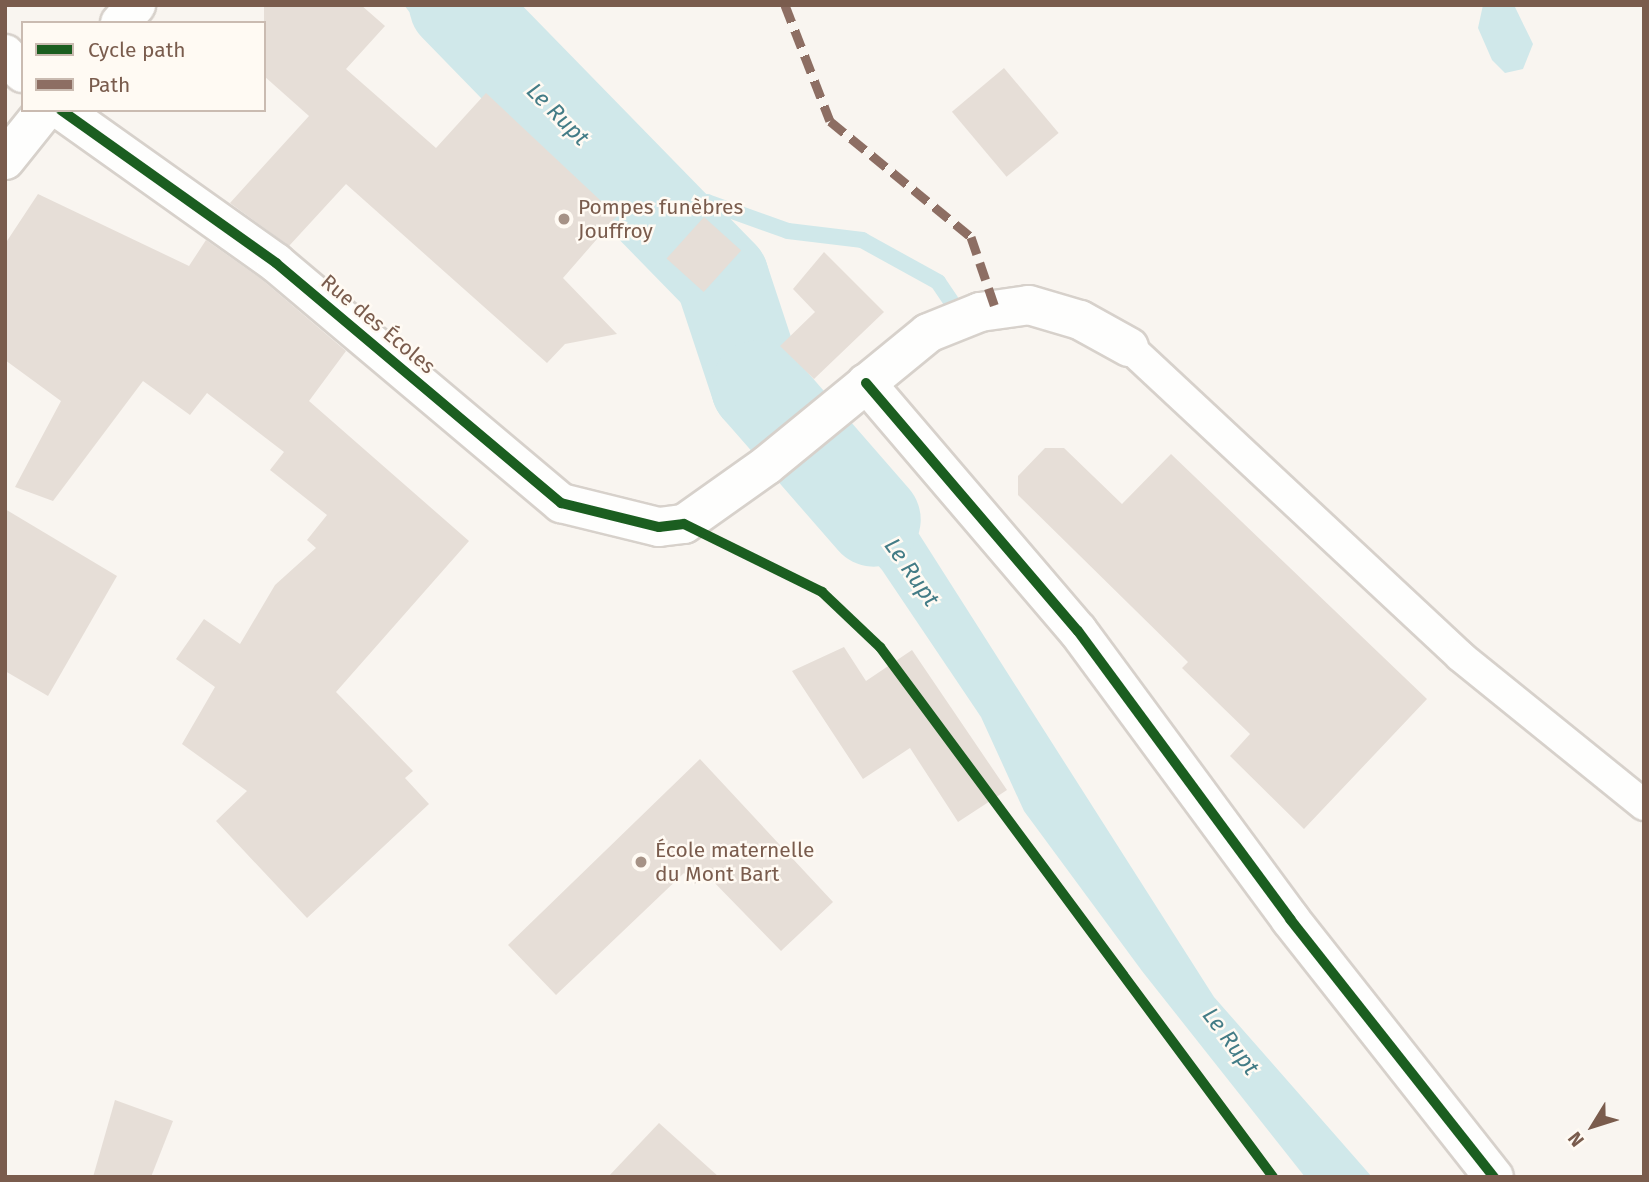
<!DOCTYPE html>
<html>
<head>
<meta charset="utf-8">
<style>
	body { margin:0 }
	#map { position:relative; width:1649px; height:1182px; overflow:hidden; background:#f9f5f0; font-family:"Fira Sans",sans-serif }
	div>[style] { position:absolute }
	.water>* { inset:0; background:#d0e8ea }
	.stream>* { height:16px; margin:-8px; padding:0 8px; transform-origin:8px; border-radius:8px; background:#d0e8ea }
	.river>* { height:94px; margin:-47px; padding:0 47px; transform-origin:47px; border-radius:47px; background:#d0e8ea }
	.building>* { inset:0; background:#e6ded7; transform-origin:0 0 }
	.roads { filter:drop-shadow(2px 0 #d7d1cb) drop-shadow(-2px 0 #d7d1cb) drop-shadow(0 2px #d7d1cb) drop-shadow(0 -2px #d7d1cb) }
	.service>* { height:30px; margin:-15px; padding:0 15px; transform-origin:15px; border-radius:15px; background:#fefefd }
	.minor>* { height:38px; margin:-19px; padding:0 19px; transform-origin:19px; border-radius:19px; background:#fefefd }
	.secondary>* { height:38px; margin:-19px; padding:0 19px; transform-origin:19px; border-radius:19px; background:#fefefd }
	.quiet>* { height:9px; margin-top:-4.5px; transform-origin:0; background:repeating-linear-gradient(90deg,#8d6e63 0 18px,transparent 0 27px) }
	.cycleway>* { height:10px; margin:-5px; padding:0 5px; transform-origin:5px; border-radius:5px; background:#1b5e20 }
	.dots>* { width:19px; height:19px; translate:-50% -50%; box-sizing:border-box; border:4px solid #fffaf3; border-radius:50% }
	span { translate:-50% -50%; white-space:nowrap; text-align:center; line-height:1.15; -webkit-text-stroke:5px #fffaf3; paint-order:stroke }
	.poi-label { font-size:21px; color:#7a5c4d }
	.left { translate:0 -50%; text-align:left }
	.street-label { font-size:21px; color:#7a5c4d }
	.water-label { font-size:23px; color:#437c86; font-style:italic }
	.frame { position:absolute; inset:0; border:7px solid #7a5c4d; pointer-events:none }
	.legend { position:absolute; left:21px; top:21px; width:245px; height:91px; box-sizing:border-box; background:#fffaf3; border:2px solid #cabbb1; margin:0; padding:9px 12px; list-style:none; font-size:21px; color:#7a5c4d }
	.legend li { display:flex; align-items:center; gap:14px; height:35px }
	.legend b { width:35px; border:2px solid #cabbb1 }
	.north { position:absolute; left:1558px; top:1091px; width:70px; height:70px; -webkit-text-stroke:5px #fffaf3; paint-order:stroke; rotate:232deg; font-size:19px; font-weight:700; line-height:28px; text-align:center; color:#7a5c4d }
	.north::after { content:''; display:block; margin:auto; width:24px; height:32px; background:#7a5c4d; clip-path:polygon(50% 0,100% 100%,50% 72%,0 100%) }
</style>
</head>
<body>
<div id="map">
	<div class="water">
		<i style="clip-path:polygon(404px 5px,481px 5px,578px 106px,704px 217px,666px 258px,610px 186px,489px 84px,440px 52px)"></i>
		<i style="clip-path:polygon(1483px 5px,1514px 5px,1533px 44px,1523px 69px,1505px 73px,1492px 60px,1478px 28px)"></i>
		<i style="clip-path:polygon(821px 442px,836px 446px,919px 534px,1214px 997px,1372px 1177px,1305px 1177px,1142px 971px,1024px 811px,981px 717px,882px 570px,790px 464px)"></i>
	</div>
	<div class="stream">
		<i style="left:662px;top:200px;width:45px;rotate:2.5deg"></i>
		<i style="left:707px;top:202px;width:86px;rotate:19.7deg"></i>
		<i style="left:788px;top:231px;width:75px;rotate:6.9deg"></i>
		<i style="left:862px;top:240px;width:87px;rotate:28.9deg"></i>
		<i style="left:938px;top:282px;width:23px;rotate:56deg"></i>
	</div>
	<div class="river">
		<i style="left:456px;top:5px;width:381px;rotate:45.7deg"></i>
		<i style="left:722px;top:278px;width:115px;rotate:71.7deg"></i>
		<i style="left:758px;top:387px;width:176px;rotate:48.9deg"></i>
	</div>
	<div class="building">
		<i style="clip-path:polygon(264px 5px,361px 5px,385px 26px,346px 69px,436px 148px,486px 93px,617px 216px,563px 278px,617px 334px,565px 344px,547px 363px,346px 184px,289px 246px,230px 203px,309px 116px,264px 76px)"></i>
		<i style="left:1004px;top:68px;width:85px;height:68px;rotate:50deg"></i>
		<i style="clip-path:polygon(38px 194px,189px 266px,206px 240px,260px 278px,346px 351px,309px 401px,469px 541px,336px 692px,413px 771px,405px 778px,429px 804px,307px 918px,216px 821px,247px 791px,182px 744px,215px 687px,176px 659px,204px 619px,240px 644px,275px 585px,316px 548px,307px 540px,327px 515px,270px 470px,284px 452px,207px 393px,190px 415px,143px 381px,53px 501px,15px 487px,61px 401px,5px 360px,5px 244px)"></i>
		<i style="left:704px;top:217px;width:50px;height:56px;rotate:42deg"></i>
		<i style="clip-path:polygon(824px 252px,884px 312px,814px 379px,780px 346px,815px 312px,793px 289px)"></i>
		<i style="clip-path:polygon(1045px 448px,1064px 448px,1122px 504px,1171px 454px,1427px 699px,1304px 829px,1230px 756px,1250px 734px,1182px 668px,1188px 662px,1018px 495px,1018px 476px)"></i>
		<i style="clip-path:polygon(5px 509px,117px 576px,48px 696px,5px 671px)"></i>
		<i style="clip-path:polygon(844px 647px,866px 681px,912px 650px,1007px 790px,958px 822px,910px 748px,863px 779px,792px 671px)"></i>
		<i style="clip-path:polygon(700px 759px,833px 902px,781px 951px,706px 874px,695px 884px,684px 873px,556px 995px,508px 945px)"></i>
		<i style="clip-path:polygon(115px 1100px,173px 1121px,151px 1177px,93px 1177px)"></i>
		<i style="clip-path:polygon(659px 1123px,719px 1177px,608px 1177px)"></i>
	</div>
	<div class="roads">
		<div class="service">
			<i style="left:1129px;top:347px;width:453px;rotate:43deg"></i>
			<i style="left:1460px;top:656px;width:237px;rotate:39deg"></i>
		</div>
		<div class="minor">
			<i style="left:5px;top:54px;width:26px;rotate:47deg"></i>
			<i style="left:61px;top:110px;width:264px;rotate:35.4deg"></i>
			<i style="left:276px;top:263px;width:373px;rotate:40.1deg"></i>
			<i style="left:561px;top:503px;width:101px;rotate:13.8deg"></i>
			<i style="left:659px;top:527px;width:25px;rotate:-7deg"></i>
			<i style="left:684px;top:524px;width:102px;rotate:-35.4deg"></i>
			<i style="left:767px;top:465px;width:208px;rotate:-39.3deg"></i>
			<i style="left:928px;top:333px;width:56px;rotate:-22deg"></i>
			<i style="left:980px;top:312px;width:49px;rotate:-8.1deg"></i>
			<i style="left:1029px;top:305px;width:53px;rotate:16.4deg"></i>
			<i style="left:1080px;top:320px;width:56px;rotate:28.9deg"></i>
			<i style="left:866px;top:383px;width:326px;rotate:49.5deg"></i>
			<i style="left:1078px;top:631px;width:358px;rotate:53.6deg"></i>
			<i style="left:1290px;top:919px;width:329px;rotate:51.7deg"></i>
		</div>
		<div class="secondary">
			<i style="left:120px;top:23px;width:24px;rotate:-48deg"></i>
			<i style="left:5px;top:160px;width:64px;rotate:-51.3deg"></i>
		</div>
	</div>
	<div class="quiet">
		<i style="left:785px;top:5px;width:124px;rotate:68.8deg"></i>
		<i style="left:830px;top:121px;width:183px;rotate:39.4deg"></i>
		<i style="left:971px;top:237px;width:77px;rotate:71.1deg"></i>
	</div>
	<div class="cycleway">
		<i style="left:61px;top:110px;width:264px;rotate:35.4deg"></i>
		<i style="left:276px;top:263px;width:373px;rotate:40.1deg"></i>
		<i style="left:561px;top:503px;width:101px;rotate:13.8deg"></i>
		<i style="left:659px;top:527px;width:25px;rotate:-7deg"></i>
		<i style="left:684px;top:524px;width:154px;rotate:26.2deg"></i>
		<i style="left:822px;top:592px;width:80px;rotate:43.5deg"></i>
		<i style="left:880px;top:647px;width:660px;rotate:53.44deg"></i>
		<i style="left:866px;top:383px;width:326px;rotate:49.5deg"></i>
		<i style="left:1078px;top:631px;width:358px;rotate:53.6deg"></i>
		<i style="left:1290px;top:919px;width:329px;rotate:51.7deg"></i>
	</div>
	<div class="dots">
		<i style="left:564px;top:219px;background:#a69286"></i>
		<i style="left:641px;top:862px;background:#a69286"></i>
	</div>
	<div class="poi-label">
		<span class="left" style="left:578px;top:219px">Pompes funèbres<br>Jouffroy</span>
		<span class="left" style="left:655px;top:862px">École maternelle<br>du Mont Bart</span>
	</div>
	<div class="street-label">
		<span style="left:378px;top:324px;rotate:40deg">Rue des Écoles</span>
	</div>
	<div class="water-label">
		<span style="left:558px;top:114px;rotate:45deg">Le Rupt</span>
		<span style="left:912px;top:572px;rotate:55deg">Le Rupt</span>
		<span style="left:1231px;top:1041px;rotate:53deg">Le Rupt</span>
	</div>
	<div class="frame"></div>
	<ul class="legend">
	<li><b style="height:9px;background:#1b5e20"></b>Cycle path</li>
	<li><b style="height:9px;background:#8d6e63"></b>Path</li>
	</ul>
	<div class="north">N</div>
</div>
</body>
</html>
